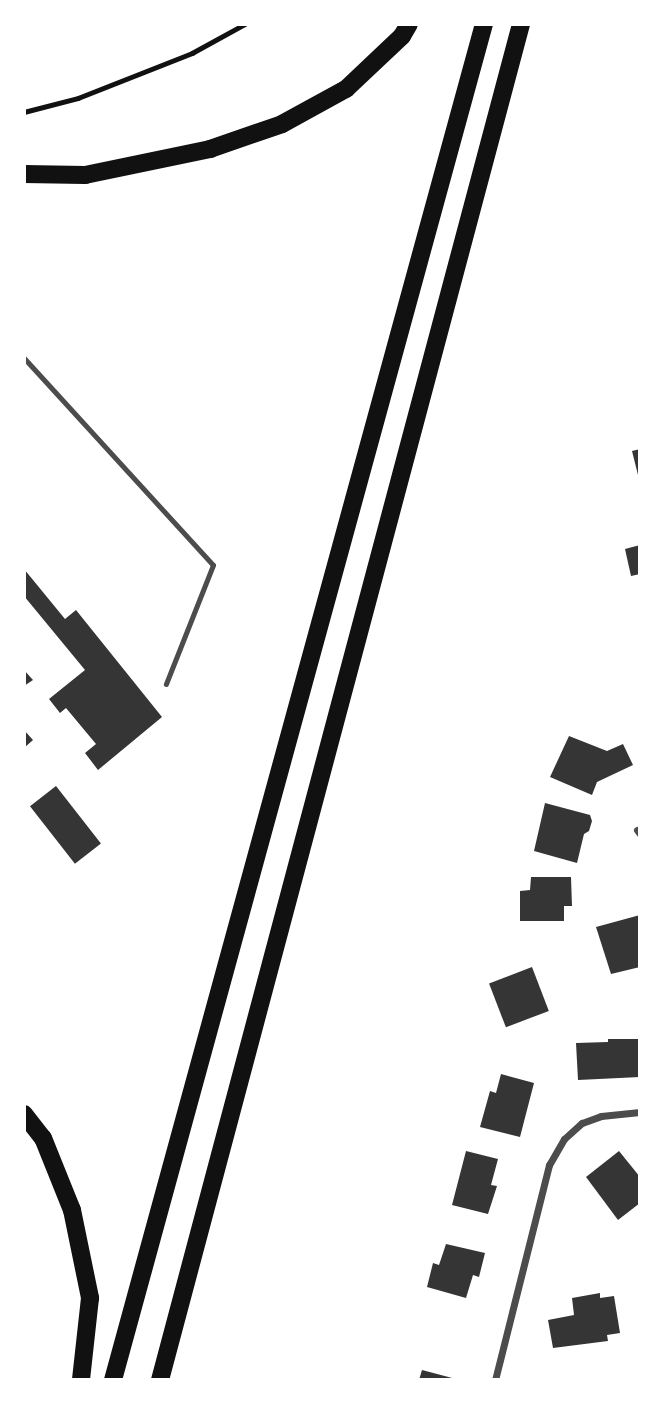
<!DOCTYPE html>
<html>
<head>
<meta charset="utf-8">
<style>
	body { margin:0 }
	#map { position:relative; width:664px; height:1404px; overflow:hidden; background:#fff; font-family:Overpass,sans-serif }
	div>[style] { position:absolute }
	.building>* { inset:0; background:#353535; transform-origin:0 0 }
	.path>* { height:4.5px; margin:-2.25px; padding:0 2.25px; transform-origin:2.25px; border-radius:2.25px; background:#111 }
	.service>* { height:5px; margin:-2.5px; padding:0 2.5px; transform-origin:2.5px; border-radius:2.5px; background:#4c4c4c }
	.minor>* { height:7px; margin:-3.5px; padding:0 3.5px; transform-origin:3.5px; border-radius:3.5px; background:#4c4c4c }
	.primary>* { height:18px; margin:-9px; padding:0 9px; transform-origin:9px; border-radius:9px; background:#111 }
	span { translate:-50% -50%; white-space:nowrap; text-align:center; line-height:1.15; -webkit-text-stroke:5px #fff; paint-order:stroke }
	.frame { position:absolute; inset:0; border:26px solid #fff; pointer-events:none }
</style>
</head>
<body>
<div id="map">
	<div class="building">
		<i style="clip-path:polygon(640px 449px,640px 479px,639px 479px,632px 451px)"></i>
		<i style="clip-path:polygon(640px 545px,640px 574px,631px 576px,625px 549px)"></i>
		<i style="clip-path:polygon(24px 569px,65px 619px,76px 610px,162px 717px,98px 770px,85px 753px,96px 744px,66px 708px,60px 713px,49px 699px,85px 670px,24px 596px)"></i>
		<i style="clip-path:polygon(24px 670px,33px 680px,24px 686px)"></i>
		<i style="clip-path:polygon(24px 730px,33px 740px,24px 748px)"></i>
		<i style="clip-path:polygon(569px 736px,607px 751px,623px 744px,633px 765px,597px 782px,592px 795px,550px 777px)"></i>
		<i style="left:56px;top:786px;width:73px;height:33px;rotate:52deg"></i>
		<i style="clip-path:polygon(545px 803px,590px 815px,592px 821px,589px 831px,584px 834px,577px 863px,534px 851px)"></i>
		<i style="clip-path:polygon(531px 877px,571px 877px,572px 906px,564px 906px,564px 921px,520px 921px,520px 891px,530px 890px)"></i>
		<i style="clip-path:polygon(640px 915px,640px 967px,611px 974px,596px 927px)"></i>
		<i style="left:532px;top:967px;width:47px;height:46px;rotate:69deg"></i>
		<i style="clip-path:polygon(608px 1039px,639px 1039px,640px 1077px,578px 1080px,576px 1043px,608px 1042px)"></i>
		<i style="clip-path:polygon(501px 1074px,534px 1083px,520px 1137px,480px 1127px,490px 1091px,496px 1093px)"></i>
		<i style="clip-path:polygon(466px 1151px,498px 1159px,491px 1185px,497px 1186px,488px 1214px,452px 1205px)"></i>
		<i style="clip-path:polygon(619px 1151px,640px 1177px,640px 1203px,618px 1220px,586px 1177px)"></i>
		<i style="clip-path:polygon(446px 1244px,485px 1253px,479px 1277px,473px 1275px,466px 1298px,427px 1287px,433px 1263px,439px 1265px)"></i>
		<i style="clip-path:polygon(600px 1293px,600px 1298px,614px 1296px,620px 1333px,607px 1335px,608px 1341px,553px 1348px,548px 1320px,574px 1315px,572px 1298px)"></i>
		<i style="clip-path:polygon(422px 1370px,456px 1379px,456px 1380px,419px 1380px)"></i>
	</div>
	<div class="path">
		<i style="left:24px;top:112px;width:56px;rotate:-14.5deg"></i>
		<i style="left:78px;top:98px;width:123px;rotate:-21.5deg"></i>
		<i style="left:192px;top:53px;width:60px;rotate:-28.7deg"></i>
	</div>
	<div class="service">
		<i style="left:24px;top:358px;width:280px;rotate:47.6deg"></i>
		<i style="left:213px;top:565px;width:128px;rotate:111.6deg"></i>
	</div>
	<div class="minor">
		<i style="left:637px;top:830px;width:5px;rotate:53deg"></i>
		<i style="left:495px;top:1380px;width:222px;rotate:-75.9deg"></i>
		<i style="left:549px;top:1165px;width:30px;rotate:-60deg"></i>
		<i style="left:564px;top:1139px;width:24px;rotate:-42deg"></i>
		<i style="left:582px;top:1123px;width:20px;rotate:-20deg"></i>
		<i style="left:601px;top:1116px;width:39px;rotate:-6deg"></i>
	</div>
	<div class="primary">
		<i style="left:24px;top:174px;width:61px;rotate:0.9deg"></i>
		<i style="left:85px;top:175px;width:128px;rotate:-11.7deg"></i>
		<i style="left:210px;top:149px;width:76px;rotate:-19.1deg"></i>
		<i style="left:282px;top:124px;width:73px;rotate:-28.7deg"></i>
		<i style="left:346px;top:89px;width:77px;rotate:-43.4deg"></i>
		<i style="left:402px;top:36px;width:14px;rotate:-60deg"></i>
		<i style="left:24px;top:1114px;width:31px;rotate:52deg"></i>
		<i style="left:43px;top:1138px;width:78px;rotate:68.1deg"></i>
		<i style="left:72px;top:1210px;width:90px;rotate:78.4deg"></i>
		<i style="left:90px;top:1298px;width:82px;rotate:96.3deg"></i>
		<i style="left:113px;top:1380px;width:1406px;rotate:-74.7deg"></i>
		<i style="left:160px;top:1380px;width:1403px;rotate:-75.09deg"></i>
	</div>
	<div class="frame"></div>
</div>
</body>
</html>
